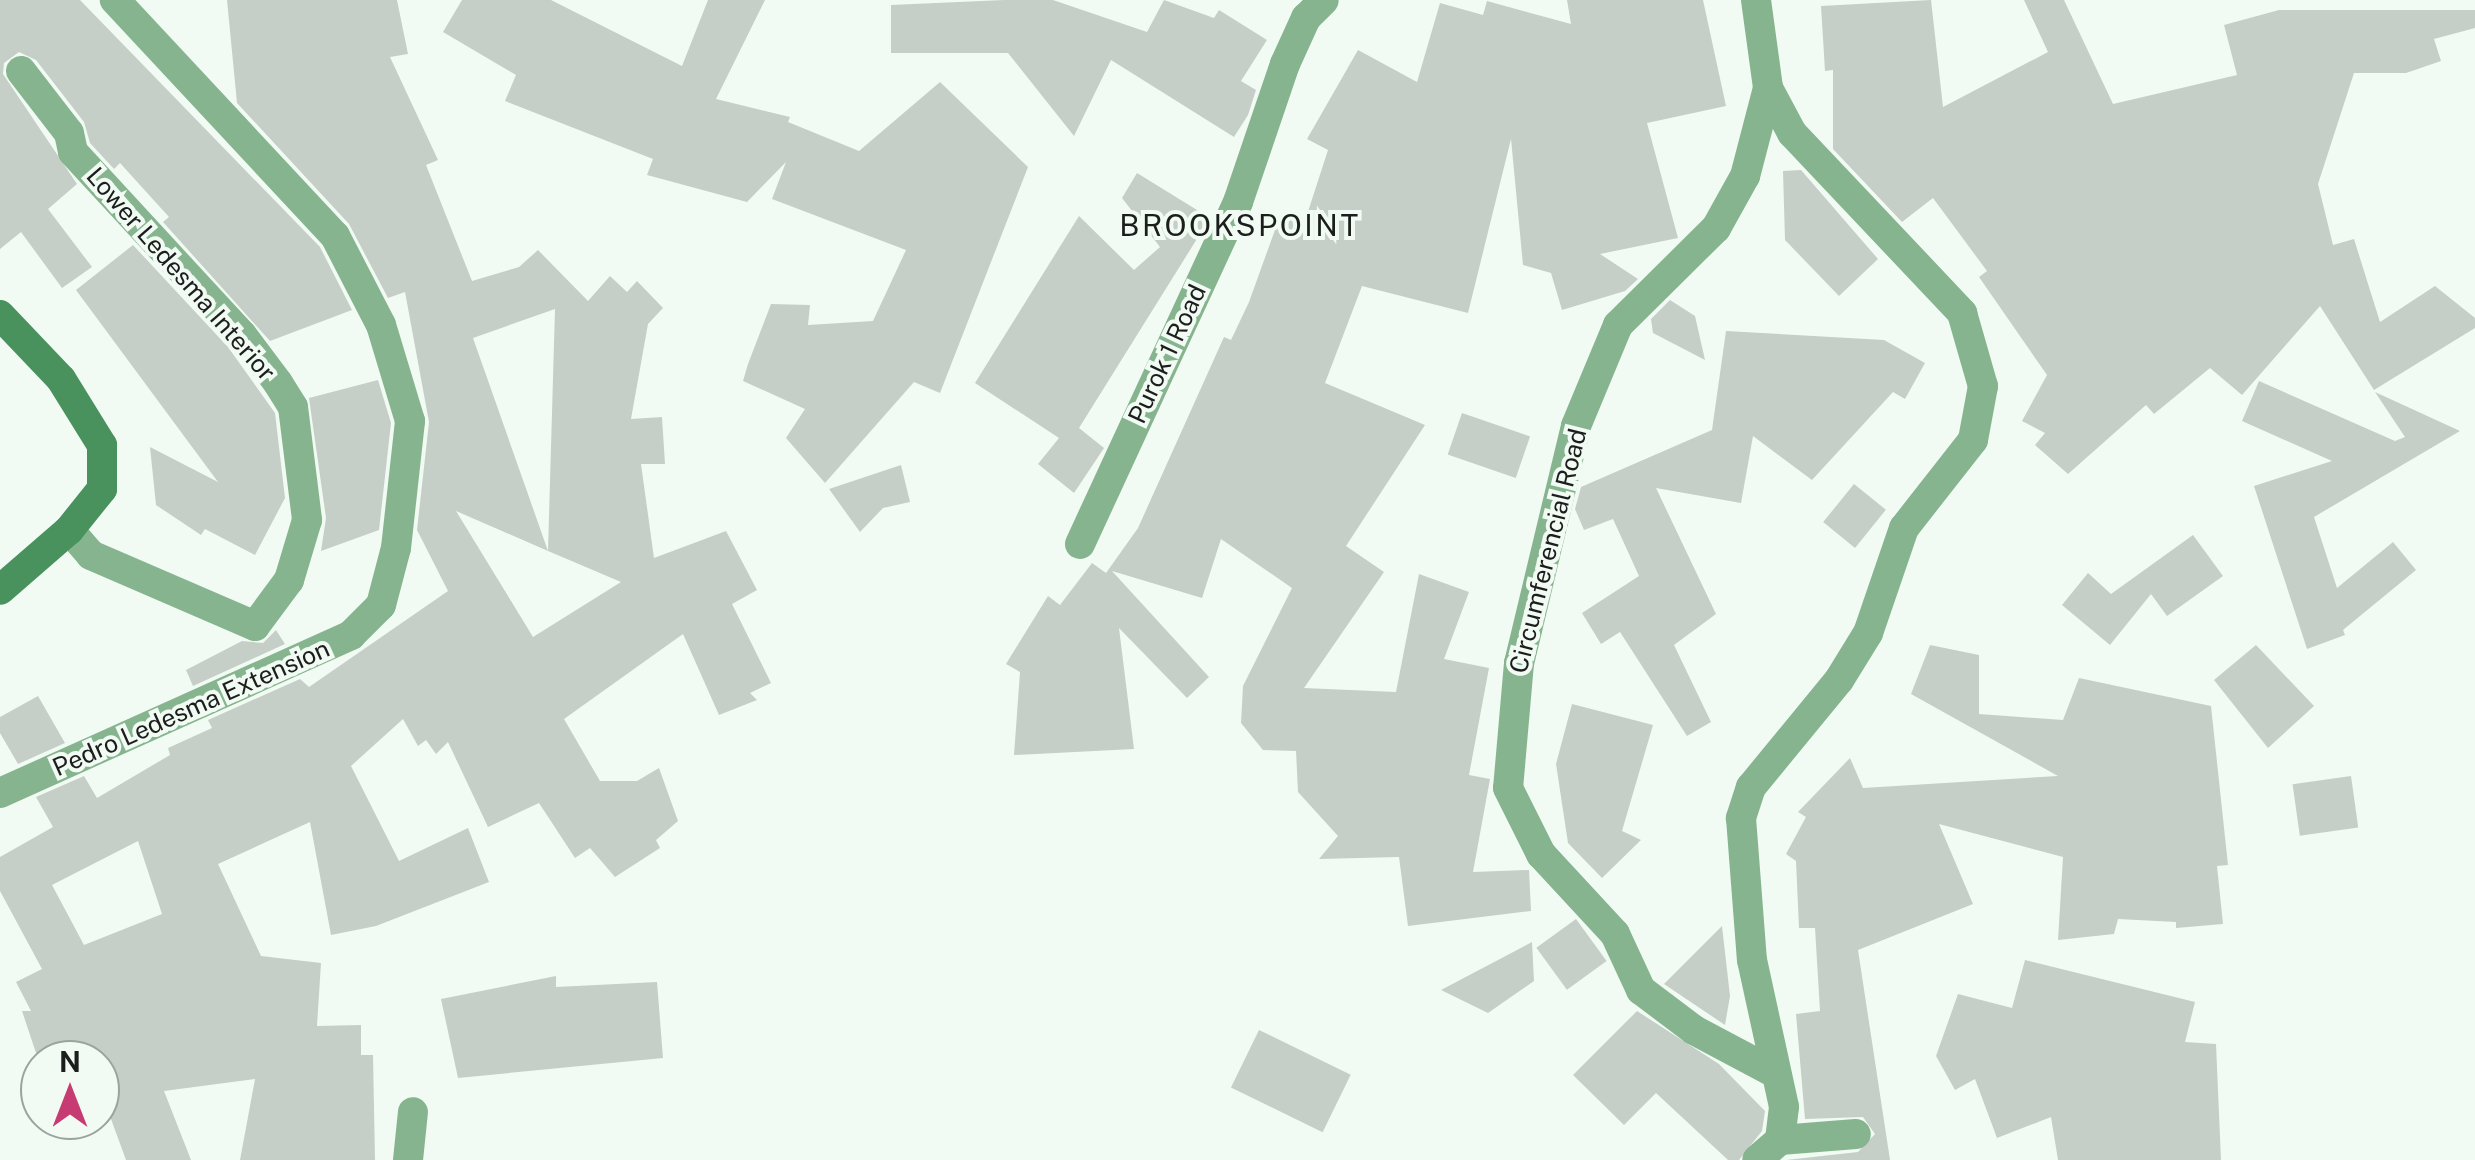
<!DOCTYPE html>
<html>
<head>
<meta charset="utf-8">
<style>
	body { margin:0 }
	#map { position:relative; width:2475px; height:1160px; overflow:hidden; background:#f1fbf3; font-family:"Public Sans",sans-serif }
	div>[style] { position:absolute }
	.building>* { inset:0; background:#c5cfc7; transform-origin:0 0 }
	.minor>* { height:30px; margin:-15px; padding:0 15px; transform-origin:15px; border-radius:15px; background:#86b48f }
	.secondary>* { height:30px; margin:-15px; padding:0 15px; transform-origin:15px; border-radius:15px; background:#49925d }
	span { translate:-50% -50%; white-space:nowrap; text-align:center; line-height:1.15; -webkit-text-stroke:8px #f1fbf3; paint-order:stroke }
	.street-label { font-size:25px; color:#1b1e1c }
	.quarter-label { font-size:30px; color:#1b1e1c; letter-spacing:2.5px }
	.north { position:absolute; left:20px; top:1040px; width:100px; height:100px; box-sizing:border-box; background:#f1fbf3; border:2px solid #9ba39d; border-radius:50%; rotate:0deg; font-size:28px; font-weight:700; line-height:40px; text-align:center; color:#1b1e1c }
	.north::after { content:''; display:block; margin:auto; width:35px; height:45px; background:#c63c72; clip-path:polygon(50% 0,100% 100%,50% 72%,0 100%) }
</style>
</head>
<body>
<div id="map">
	<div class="building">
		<i style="clip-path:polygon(0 0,80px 0,320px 247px,352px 310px,270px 341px,163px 222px,169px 217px,120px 163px,114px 169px,90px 143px,84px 122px,36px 60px,19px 52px,4px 63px,3px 74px,77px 184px,48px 209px,92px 267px,62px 288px,21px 232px,0 249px)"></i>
		<i style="clip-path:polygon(evenodd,227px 0,397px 0,408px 54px,390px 57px,438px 160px,426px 165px,472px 281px,519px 267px,538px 250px,588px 301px,610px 276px,627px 292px,637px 281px,663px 308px,648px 324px,631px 419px,662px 417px,665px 464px,641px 464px,654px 558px,726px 531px,757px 590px,732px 604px,771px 683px,750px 693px,757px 700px,719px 715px,683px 634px,564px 719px,600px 781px,637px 781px,659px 768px,678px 821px,656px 840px,660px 848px,615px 877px,590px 848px,575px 858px,539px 803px,488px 827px,448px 742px,436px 754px,426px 740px,418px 746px,403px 719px,351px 766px,399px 861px,468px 828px,489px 882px,376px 926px,331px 935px,310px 822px,218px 864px,261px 956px,321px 963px,317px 1026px,361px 1025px,361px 1055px,373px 1055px,375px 1160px,240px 1160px,255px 1079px,164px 1091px,191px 1160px,126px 1160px,100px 1089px,100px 1060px,40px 1065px,22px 1011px,31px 1011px,16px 982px,42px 969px,0 891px,0 857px,53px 827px,36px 797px,84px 776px,97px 798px,170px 755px,168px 748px,212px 728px,208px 720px,300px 679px,309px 687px,448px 591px,417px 530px,429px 422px,405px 292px,388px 298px,349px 224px,237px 103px,227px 0,555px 309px,548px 551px,621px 582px,533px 637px,456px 511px,548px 551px,473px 338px,555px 309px,227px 0,138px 841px,162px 914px,84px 945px,52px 885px,138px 841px)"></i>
		<i style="clip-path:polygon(462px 0,551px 0,682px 66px,708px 0,765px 0,716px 99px,790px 117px,788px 122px,859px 151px,940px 82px,1028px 167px,940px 393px,914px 382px,825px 483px,786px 438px,805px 409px,743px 381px,748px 364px,771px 304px,810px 305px,808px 325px,873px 321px,906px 250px,772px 199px,786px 162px,747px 202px,647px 175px,653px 159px,505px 101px,516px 75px,443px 32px)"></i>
		<i style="clip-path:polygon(1004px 0,1053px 0,1147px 32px,1164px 0,1214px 18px,1219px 10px,1267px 40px,1241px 81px,1256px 90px,1248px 115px,1234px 137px,1111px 60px,1074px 136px,1008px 53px,891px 53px,891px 5px)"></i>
		<i style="clip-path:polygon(1567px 0,1703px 0,1726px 106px,1647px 123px,1678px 238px,1600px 254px,1638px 279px,1625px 291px,1562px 310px,1551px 273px,1523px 265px,1511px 139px,1468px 313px,1362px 286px,1325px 383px,1425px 425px,1346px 546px,1384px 572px,1304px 688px,1396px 692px,1419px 574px,1469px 592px,1444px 659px,1489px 668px,1469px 775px,1490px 779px,1473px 872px,1529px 870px,1531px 911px,1408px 926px,1399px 857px,1319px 859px,1338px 836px,1298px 792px,1296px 751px,1263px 750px,1241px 723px,1243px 686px,1292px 588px,1221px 539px,1202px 598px,1112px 571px,1209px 677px,1187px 698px,1119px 628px,1134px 749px,1014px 755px,1020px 672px,1006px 664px,1048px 596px,1060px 605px,1092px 563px,1106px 573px,1138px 528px,1224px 337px,1231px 340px,1249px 302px,1280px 216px,1304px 224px,1328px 150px,1307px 139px,1358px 50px,1417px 82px,1440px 3px,1483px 15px,1487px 1px,1571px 24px)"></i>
		<i style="clip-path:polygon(1931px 0,1943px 107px,2048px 52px,2024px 0,2064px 0,2113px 104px,2237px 75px,2224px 25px,2279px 10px,2475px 10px,2475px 28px,2434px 39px,2441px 61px,2406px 73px,2354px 73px,2318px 184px,2333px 245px,2354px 239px,2380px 322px,2435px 286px,2475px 318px,2475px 328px,2374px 390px,2320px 306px,2242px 395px,2210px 368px,2154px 414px,2146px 405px,2068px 474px,2035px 445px,2045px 433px,2022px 421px,2047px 375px,1979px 277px,1987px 271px,1933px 198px,1902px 222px,1833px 149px,1833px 70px,1825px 71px,1821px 6px)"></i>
		<i style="clip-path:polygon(1801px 170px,1878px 259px,1839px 296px,1785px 240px,1783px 171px)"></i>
		<i style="clip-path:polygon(1137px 173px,1210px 218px,1079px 428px,1104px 448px,1074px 493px,1038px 464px,1059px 438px,975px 383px,1079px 216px,1134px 270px,1160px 247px,1122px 198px)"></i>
		<i style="clip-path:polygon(133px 245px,228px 347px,275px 413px,285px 498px,255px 555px,205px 529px,201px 535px,156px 505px,150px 447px,218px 482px,76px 290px)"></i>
		<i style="clip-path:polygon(1670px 300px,1695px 316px,1705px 360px,1653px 333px,1651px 319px)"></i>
		<i style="clip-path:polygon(1726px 331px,1884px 340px,1925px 363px,1905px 399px,1893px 392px,1812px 480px,1753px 436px,1741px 503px,1656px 488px,1716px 614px,1674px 645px,1711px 722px,1687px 736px,1620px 632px,1601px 644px,1582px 613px,1639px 576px,1613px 519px,1584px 530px,1575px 509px,1581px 487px,1712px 430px)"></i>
		<i style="clip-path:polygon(378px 380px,391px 423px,379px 530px,321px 551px,326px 518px,309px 398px)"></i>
		<i style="clip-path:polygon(2259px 381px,2395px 441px,2405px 437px,2375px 392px,2460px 431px,2314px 517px,2337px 588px,2393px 542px,2416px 570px,2343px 630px,2345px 635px,2307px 649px,2254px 486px,2332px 461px,2242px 421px)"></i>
		<i style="left:1462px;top:413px;width:72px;height:44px;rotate:19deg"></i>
		<i style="clip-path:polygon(901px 465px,910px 502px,883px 508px,860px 532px,829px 489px)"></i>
		<i style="left:1854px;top:484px;width:41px;height:49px;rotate:39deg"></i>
		<i style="clip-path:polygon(2193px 535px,2223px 576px,2167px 616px,2151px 594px,2110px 645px,2062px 605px,2088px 573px,2111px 594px)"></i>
		<i style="clip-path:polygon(276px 630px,285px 644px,193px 686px,186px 670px,242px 641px,263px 643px)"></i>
		<i style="clip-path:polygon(1930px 645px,1979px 655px,1979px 714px,2063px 720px,2079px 678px,2211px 706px,2228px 865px,2217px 866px,2223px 924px,2176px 928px,2176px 922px,2118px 919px,2114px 934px,2058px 940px,2063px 857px,1939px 824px,1973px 904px,1858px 950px,1890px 1160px,1786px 1160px,1858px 1152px,1875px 1134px,1863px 1117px,1805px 1119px,1796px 1014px,1820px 1011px,1815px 928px,1799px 928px,1796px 861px,1786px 854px,1806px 817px,1798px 812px,1850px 758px,1863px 788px,2058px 776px,1911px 694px)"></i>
		<i style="clip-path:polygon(2256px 645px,2314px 706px,2268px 748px,2214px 680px)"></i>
		<i style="clip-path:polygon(38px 696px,65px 743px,18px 764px,0 733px,0 717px)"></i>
		<i style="clip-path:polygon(1572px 704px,1653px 725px,1622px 831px,1641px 840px,1602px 878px,1568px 843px,1556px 764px)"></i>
		<i style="left:2351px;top:776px;width:52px;height:59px;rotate:82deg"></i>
		<i style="left:1576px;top:919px;width:52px;height:49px;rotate:54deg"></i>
		<i style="clip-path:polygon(1722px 926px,1730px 996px,1725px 1025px,1664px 984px)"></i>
		<i style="clip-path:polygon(1532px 942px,1534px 981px,1488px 1013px,1441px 990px)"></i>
		<i style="clip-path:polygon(2025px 960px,2195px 1002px,2185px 1042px,2216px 1044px,2221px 1160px,2058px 1160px,2051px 1117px,1997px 1138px,1975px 1079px,1955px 1090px,1936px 1056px,1958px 994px,2012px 1008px)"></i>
		<i style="clip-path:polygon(556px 976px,556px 987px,657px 982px,663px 1058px,458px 1078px,441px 999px)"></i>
		<i style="clip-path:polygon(1637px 1011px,1719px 1064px,1765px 1111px,1762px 1131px,1739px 1160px,1728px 1160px,1656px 1093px,1624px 1125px,1573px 1075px)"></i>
		<i style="left:1259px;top:1030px;width:102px;height:64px;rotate:26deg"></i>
	</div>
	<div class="minor">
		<i style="left:1756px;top:0;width:89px;rotate:82.2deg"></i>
		<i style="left:1768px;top:88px;width:51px;rotate:61.9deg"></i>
		<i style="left:1792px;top:133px;width:248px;rotate:46.6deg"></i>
		<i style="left:1962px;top:313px;width:76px;rotate:74deg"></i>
		<i style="left:1983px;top:386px;width:55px;rotate:100.5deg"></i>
		<i style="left:1973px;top:440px;width:112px;rotate:128.1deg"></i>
		<i style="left:1904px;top:528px;width:111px;rotate:108.9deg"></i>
		<i style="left:1868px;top:633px;width:55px;rotate:121.7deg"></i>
		<i style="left:1839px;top:680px;width:139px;rotate:129.4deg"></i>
		<i style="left:1751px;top:787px;width:33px;rotate:108deg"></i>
		<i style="left:1741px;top:818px;width:142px;rotate:85.6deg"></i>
		<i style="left:1752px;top:960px;width:150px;rotate:77.7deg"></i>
		<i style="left:1784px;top:1107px;width:33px;rotate:97deg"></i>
		<i style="left:1780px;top:1140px;width:30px;rotate:139deg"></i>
		<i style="left:21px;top:71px;width:78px;rotate:52.3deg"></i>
		<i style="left:69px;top:133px;width:19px;rotate:78deg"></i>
		<i style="left:73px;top:152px;width:249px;rotate:47.3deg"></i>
		<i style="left:242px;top:335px;width:60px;rotate:53.1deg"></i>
		<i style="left:278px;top:383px;width:28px;rotate:58deg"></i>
		<i style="left:293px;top:407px;width:114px;rotate:82.9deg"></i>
		<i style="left:307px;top:520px;width:63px;rotate:106.7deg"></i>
		<i style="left:289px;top:580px;width:57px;rotate:126.5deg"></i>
		<i style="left:255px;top:626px;width:179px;rotate:-156.6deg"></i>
		<i style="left:91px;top:555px;width:33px;rotate:-131deg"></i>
		<i style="left:1768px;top:88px;width:91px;rotate:104.6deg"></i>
		<i style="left:1745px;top:176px;width:60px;rotate:119.1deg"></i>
		<i style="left:1716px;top:228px;width:138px;rotate:135.3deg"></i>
		<i style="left:1618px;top:325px;width:109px;rotate:112.6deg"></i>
		<i style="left:1576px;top:426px;width:244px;rotate:103.5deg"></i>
		<i style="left:1519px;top:663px;width:125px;rotate:95deg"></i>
		<i style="left:1508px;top:788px;width:74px;rotate:63.4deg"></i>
		<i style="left:1541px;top:854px;width:109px;rotate:47.2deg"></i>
		<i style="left:1615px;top:934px;width:62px;rotate:65.1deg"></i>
		<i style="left:1641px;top:990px;width:66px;rotate:37deg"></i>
		<i style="left:1694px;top:1030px;width:89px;rotate:28deg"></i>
		<i style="left:1080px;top:544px;width:377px;rotate:-65.2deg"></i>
		<i style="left:1238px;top:202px;width:146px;rotate:-71.2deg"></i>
		<i style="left:1285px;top:64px;width:51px;rotate:-65.5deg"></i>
		<i style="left:1306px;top:18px;width:25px;rotate:-45deg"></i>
		<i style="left:0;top:793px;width:385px;rotate:-24.2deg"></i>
		<i style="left:351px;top:635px;width:42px;rotate:-45deg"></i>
		<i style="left:381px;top:605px;width:59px;rotate:-75.3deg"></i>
		<i style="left:396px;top:548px;width:128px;rotate:-83.7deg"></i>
		<i style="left:410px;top:421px;width:100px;rotate:-106.8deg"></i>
		<i style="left:381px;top:325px;width:100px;rotate:-117.3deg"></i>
		<i style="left:335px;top:236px;width:323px;rotate:-133deg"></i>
		<i style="left:1780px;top:1140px;width:76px;rotate:-4.5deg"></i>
		<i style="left:408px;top:1160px;width:48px;rotate:-84.1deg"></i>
	</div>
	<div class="secondary">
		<i style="left:0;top:315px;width:88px;rotate:46.4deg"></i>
		<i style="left:61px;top:379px;width:78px;rotate:58.2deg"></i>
		<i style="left:102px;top:445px;width:44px;rotate:90deg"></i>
		<i style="left:102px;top:489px;width:53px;rotate:128.8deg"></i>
		<i style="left:69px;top:530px;width:91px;rotate:139deg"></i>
	</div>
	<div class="street-label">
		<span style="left:181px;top:274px;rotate:49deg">Lower Ledesma Interior</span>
		<span style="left:1167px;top:354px;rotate:-65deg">Purok 1 Road</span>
		<span style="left:1548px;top:551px;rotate:-76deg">Circumferencial Road</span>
		<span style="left:191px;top:708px;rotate:-24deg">Pedro Ledesma Extension</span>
	</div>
	<div class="quarter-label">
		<span style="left:1240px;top:225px">BROOKSPOINT</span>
	</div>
	<div class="north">N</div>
</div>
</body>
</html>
